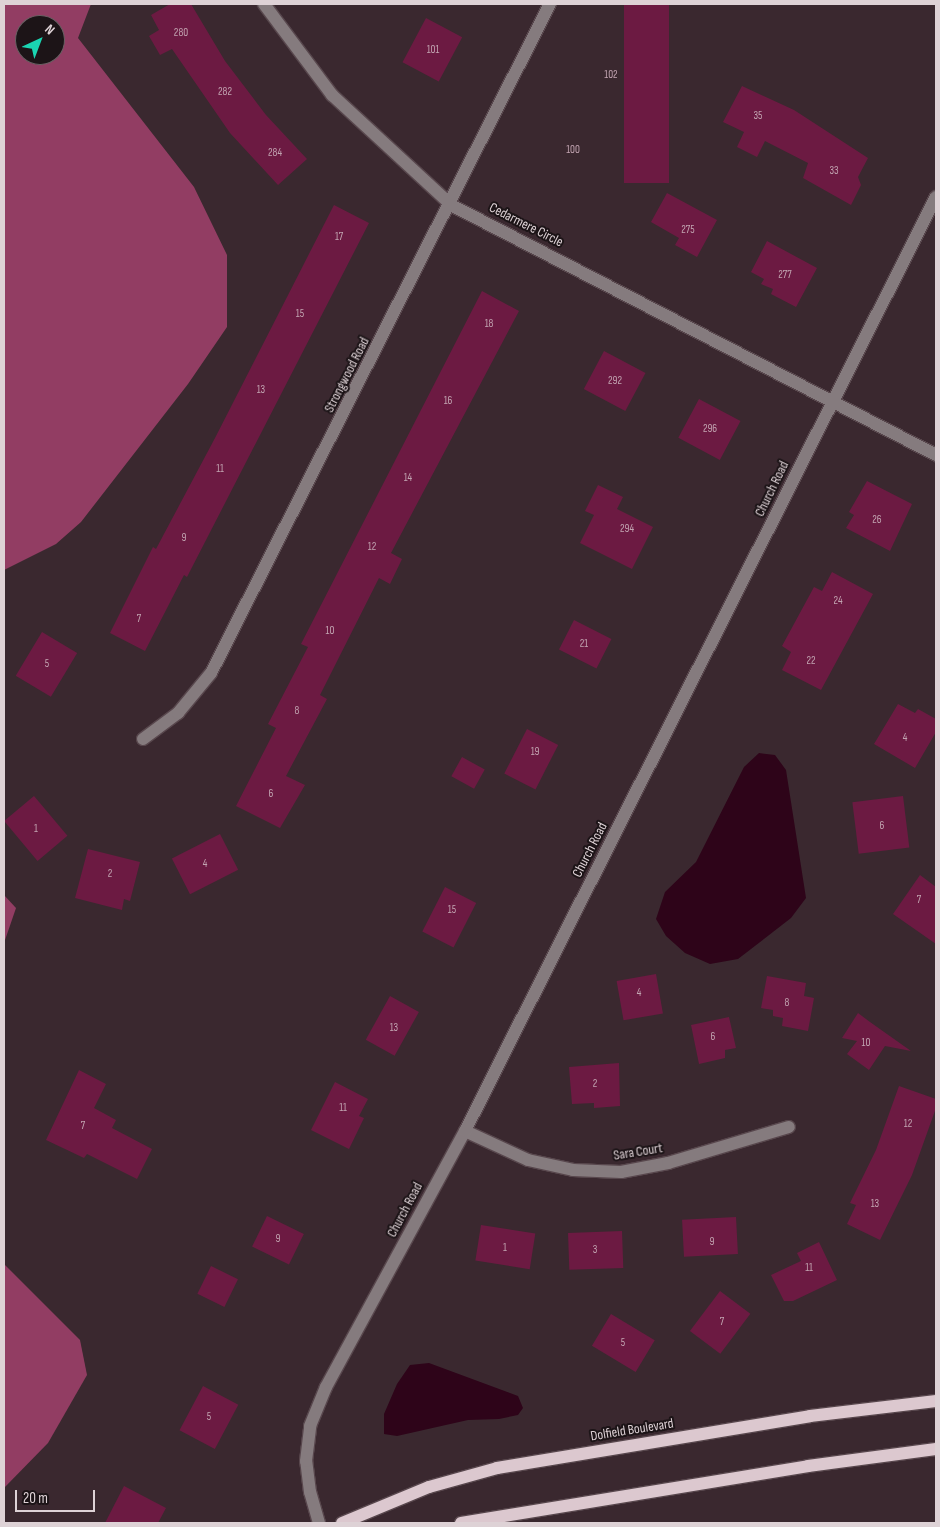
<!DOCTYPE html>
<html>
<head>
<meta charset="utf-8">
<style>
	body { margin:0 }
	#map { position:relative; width:940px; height:1527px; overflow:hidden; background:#3a282f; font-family:"Sofia Sans Condensed",sans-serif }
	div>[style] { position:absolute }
	.forest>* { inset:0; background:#923d63 }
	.water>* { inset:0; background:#2e0419 }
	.building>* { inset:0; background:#6c1a42; transform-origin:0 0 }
	.roads { filter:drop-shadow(1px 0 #58474d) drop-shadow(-1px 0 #58474d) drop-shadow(0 1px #58474d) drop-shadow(0 -1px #58474d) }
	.minor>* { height:12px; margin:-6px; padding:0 6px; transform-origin:6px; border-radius:6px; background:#857b7e }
	.major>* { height:12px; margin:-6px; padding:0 6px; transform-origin:6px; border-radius:6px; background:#dcc8cf }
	span { translate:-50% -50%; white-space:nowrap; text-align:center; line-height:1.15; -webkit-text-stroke:4px #1c1417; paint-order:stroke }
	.number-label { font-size:11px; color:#c2a4b1 }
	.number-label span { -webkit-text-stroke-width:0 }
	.street-label { font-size:14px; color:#ded2d6 }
	.frame { position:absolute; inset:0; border:5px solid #ded2d6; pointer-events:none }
	.north { position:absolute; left:15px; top:15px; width:50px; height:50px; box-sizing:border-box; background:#1c1417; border:1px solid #6a6063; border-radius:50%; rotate:43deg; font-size:14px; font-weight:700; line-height:20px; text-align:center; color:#ded2d6 }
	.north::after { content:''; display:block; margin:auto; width:18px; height:22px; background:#1ad5b2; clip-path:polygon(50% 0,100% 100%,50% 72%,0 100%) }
	.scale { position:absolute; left:15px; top:1490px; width:80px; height:22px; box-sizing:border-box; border:2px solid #ded2d6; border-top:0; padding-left:6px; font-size:15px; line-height:18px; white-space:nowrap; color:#ded2d6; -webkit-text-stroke:4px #1c1417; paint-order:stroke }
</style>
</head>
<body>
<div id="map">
	<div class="forest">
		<i style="clip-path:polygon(evenodd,4px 4px,91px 4px,78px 38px,194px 187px,227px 255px,227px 327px,188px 384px,81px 522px,56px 544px,4px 570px,4px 4px,25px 25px,55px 25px,55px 55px,25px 55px,25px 25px)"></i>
		<i style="clip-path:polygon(4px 895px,16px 908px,4px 943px)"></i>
		<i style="clip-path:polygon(4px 1264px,80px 1340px,87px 1375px,48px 1443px,4px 1488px)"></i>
	</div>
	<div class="water">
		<i style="clip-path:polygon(759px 753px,775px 755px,786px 770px,806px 898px,791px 918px,738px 959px,710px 964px,685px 953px,666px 936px,656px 919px,665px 892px,696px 862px,744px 767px)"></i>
		<i style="clip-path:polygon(429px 1363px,518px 1396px,523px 1408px,518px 1415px,499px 1419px,468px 1420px,397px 1436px,384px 1434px,384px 1414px,397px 1384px,410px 1365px)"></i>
	</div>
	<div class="building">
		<i style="clip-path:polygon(170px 4px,191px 4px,225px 61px,266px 115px,307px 159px,278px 185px,230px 133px,172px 49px,160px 55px,149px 36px,159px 30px,151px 15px)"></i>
		<i style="left:624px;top:4px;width:45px;height:179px"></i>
		<i style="left:426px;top:18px;width:41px;height:50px;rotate:28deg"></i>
		<i style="clip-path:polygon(742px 86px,794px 110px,868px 158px,858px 177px,861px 185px,851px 205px,803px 178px,808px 163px,765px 141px,757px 157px,737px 147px,744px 132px,723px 122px)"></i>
		<i style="clip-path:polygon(667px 193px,717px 220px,697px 257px,675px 245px,679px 238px,651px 222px)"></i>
		<i style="clip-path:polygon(334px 205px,369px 223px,187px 577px,184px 575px,145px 651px,110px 633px,153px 547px,156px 549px,215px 438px)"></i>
		<i style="clip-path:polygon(767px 241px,817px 268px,796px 307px,771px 294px,773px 289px,761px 284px,764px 279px,751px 272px)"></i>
		<i style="clip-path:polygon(482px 291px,519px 311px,391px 553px,402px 559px,390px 584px,379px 578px,320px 695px,327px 699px,286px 776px,305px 785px,280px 828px,236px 806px,276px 728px,268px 724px,308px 647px,301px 644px)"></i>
		<i style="left:604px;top:351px;width:47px;height:43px;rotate:28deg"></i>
		<i style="left:699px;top:399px;width:47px;height:44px;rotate:28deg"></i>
		<i style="clip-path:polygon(867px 481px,912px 504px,890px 551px,846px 528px,854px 515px,849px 512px)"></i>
		<i style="clip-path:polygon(598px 485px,623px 497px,617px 509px,653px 527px,632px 569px,580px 543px,594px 515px,585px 511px)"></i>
		<i style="clip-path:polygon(832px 572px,873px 594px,821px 690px,782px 670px,791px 652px,782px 646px,814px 587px,822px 591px)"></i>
		<i style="left:574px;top:620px;width:42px;height:33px;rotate:27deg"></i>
		<i style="left:42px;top:632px;width:41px;height:51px;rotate:31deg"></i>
		<i style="clip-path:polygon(898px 704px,915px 713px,918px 709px,936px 719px,936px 732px,915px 768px,874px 744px)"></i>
		<i style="left:527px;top:729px;width:35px;height:50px;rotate:27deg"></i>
		<i style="left:462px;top:757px;width:26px;height:22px;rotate:29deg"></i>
		<i style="left:34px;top:796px;width:52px;height:39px;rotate:50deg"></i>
		<i style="left:903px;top:796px;width:52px;height:51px;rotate:83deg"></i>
		<i style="left:220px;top:834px;width:40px;height:54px;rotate:63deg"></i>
		<i style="clip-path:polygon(88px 849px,140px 862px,130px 901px,124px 899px,122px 910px,75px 898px)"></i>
		<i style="clip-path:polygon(920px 875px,936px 887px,936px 944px,893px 914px)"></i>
		<i style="left:445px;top:887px;width:35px;height:50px;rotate:27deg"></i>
		<i style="left:656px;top:974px;width:40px;height:40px;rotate:80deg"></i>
		<i style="clip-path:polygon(767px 976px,806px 983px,804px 996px,814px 998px,808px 1031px,782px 1026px,783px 1018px,773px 1016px,773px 1010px,761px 1008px)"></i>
		<i style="left:390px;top:996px;width:33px;height:50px;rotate:29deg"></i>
		<i style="clip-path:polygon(858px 1013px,870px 1022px,911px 1051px,885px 1046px,869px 1070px,847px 1054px,857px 1041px,842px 1038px)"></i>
		<i style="clip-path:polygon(729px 1017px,736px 1048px,725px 1050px,725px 1058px,699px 1064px,691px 1025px)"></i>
		<i style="clip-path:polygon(619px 1063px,620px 1106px,594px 1108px,594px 1103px,572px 1104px,569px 1067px)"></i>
		<i style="clip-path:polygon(79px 1070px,106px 1084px,94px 1108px,116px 1120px,112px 1128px,152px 1149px,137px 1179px,87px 1154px,84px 1158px,46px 1140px)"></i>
		<i style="clip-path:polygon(335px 1082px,368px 1099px,359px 1116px,364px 1118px,349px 1149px,311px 1130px)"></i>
		<i style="clip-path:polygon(899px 1086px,936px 1099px,936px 1108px,912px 1175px,880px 1240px,847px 1224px,856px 1205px,850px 1203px,876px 1150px)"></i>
		<i style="left:267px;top:1216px;width:41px;height:34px;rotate:26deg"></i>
		<i style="left:736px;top:1217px;width:37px;height:54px;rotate:87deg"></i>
		<i style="left:481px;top:1225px;width:55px;height:36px;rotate:9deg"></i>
		<i style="left:622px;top:1231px;width:37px;height:54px;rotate:88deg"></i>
		<i style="clip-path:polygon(819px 1242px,837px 1280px,793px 1301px,784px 1301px,771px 1275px,801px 1261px,797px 1253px)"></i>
		<i style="left:211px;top:1266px;width:30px;height:31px;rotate:26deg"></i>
		<i style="left:720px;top:1291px;width:38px;height:50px;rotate:37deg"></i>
		<i style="left:611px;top:1314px;width:51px;height:37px;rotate:31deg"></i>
		<i style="left:203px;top:1386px;width:40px;height:50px;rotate:28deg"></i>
		<i style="clip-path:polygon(124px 1486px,166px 1508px,158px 1523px,105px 1523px)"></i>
	</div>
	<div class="roads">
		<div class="minor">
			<i style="left:264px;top:4px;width:114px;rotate:53.2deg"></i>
			<i style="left:332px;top:95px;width:162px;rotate:42.7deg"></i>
			<i style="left:451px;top:205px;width:546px;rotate:27.27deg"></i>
			<i style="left:143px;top:739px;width:44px;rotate:-36.6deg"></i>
			<i style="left:178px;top:713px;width:52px;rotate:-50.5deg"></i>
			<i style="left:211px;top:673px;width:750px;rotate:-63.13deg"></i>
			<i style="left:465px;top:1131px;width:69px;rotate:24.7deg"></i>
			<i style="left:528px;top:1160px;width:46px;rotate:12.5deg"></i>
			<i style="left:573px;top:1170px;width:48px;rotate:2.4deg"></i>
			<i style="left:621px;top:1172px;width:48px;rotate:-10.8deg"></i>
			<i style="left:668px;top:1163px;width:126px;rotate:-16.6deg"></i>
			<i style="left:319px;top:1523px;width:32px;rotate:-106deg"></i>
			<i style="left:310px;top:1492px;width:31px;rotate:-97deg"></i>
			<i style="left:306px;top:1461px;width:35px;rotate:-83deg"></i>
			<i style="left:310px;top:1426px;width:42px;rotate:-67.7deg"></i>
			<i style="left:326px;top:1387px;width:291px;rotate:-61.5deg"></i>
			<i style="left:465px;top:1131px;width:1046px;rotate:-63.24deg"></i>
		</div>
		<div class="major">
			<i style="left:342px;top:1523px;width:94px;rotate:-22.5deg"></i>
			<i style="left:429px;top:1487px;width:71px;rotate:-15.6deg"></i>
			<i style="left:497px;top:1468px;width:317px;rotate:-9.4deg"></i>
			<i style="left:810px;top:1416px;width:127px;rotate:-6.8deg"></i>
			<i style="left:461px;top:1523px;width:352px;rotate:-9.3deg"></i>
			<i style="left:808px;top:1466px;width:129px;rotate:-7.6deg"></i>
		</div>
	</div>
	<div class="number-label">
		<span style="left:181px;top:33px">280</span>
		<span style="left:433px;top:50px">101</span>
		<span style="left:611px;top:75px">102</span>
		<span style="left:225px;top:92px">282</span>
		<span style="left:758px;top:116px">35</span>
		<span style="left:573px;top:150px">100</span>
		<span style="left:275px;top:153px">284</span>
		<span style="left:834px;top:171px">33</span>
		<span style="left:688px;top:230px">275</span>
		<span style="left:339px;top:237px">17</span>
		<span style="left:785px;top:275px">277</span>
		<span style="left:300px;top:314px">15</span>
		<span style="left:489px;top:324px">18</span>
		<span style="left:615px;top:381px">292</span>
		<span style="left:261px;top:390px">13</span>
		<span style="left:448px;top:401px">16</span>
		<span style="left:710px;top:429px">296</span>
		<span style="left:220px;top:469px">11</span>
		<span style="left:408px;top:478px">14</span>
		<span style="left:877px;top:520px">26</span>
		<span style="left:627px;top:529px">294</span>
		<span style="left:184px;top:538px">9</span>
		<span style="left:372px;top:547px">12</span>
		<span style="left:838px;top:601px">24</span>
		<span style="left:139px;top:619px">7</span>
		<span style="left:330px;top:631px">10</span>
		<span style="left:584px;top:644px">21</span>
		<span style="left:811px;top:661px">22</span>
		<span style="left:47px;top:664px">5</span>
		<span style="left:297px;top:711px">8</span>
		<span style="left:905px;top:738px">4</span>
		<span style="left:535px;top:752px">19</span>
		<span style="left:271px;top:794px">6</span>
		<span style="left:882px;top:826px">6</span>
		<span style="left:36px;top:829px">1</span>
		<span style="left:205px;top:864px">4</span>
		<span style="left:110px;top:874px">2</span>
		<span style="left:919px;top:900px">7</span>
		<span style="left:452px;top:910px">15</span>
		<span style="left:639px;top:993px">4</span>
		<span style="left:787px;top:1003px">8</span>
		<span style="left:394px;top:1028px">13</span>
		<span style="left:713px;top:1037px">6</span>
		<span style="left:866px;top:1043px">10</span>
		<span style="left:595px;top:1084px">2</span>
		<span style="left:343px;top:1108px">11</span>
		<span style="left:908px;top:1124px">12</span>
		<span style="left:83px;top:1126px">7</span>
		<span style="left:875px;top:1204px">13</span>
		<span style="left:278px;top:1239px">9</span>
		<span style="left:712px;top:1242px">9</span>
		<span style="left:505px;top:1248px">1</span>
		<span style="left:595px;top:1250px">3</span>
		<span style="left:809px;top:1268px">11</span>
		<span style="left:722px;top:1322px">7</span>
		<span style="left:623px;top:1343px">5</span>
		<span style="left:209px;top:1417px">5</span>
	</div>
	<div class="street-label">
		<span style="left:526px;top:225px;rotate:27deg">Cedarmere Circle</span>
		<span style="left:347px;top:375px;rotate:-63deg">Strongwood Road</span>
		<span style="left:772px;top:489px;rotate:-64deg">Church Road</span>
		<span style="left:590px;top:850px;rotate:-63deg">Church Road</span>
		<span style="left:638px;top:1152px;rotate:-9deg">Sara Court</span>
		<span style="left:405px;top:1210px;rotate:-62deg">Church Road</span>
		<span style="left:632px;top:1430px;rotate:-9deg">Dolfield Boulevard</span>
	</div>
	<div class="frame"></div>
	<div class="north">N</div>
	<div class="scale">20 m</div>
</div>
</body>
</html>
